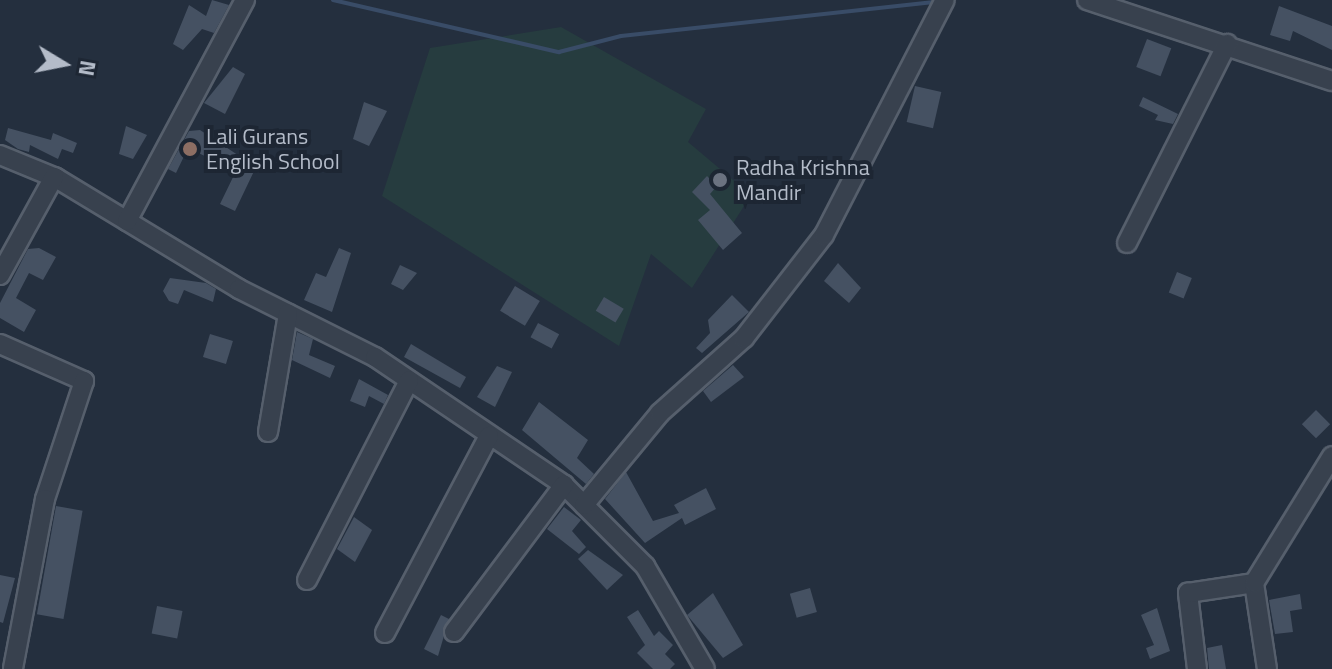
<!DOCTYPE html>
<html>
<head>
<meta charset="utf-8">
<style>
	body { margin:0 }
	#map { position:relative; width:1332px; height:669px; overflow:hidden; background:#242f3e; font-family:"Titillium Web",sans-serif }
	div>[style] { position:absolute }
	.green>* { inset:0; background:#263c3f }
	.stream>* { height:4px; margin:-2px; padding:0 2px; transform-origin:2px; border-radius:2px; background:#394c67 }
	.building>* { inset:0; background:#455162; transform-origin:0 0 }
	.roads { filter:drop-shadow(2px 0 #565f6c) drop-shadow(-2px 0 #565f6c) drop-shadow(0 2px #565f6c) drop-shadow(0 -2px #565f6c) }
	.minor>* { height:18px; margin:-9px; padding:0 9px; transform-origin:9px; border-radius:9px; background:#38414e }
	.dots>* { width:22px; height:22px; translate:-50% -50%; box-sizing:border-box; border:4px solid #1d2633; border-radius:50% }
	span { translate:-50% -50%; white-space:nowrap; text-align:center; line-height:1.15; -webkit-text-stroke:8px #1d2633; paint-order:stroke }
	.poi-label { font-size:22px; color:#b4bcc9 }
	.left { translate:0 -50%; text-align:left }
	.north { position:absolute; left:24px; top:24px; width:80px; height:80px; -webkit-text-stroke:6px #1d2633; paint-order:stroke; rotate:100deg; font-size:22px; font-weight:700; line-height:32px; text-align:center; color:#b4bcc9 }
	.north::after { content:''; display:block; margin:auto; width:28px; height:36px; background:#b4bcc9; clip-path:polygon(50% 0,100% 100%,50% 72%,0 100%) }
</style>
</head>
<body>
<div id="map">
	<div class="green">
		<i style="clip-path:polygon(561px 27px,706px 109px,688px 142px,751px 195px,692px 288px,651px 254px,619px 346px,382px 196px,430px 48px)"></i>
	</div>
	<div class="stream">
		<i style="left:333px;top:0;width:232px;rotate:13deg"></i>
		<i style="left:559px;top:52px;width:64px;rotate:-14.5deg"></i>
		<i style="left:621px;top:36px;width:317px;rotate:-6.2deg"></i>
	</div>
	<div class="building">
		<i style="clip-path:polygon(212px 0,229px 5px,214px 33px,202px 29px,183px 50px,173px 44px,189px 5px,206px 16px)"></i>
		<i style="clip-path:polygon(1279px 6px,1332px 26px,1332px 50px,1293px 31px,1290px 41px,1270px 35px)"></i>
		<i style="left:1147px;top:39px;width:26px;height:30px;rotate:21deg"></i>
		<i style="clip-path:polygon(233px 67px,245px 74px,225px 114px,204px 103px)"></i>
		<i style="left:915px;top:86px;width:27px;height:37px;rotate:13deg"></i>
		<i style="clip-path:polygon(1143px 97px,1178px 114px,1173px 124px,1155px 120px,1158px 115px,1139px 106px)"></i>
		<i style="clip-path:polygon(364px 102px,387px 111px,369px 146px,353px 139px)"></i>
		<i style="clip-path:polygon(126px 126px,147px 135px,133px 159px,119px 154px)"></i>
		<i style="clip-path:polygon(8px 128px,51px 140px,53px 133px,77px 143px,73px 153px,62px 149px,58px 159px,30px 145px,29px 152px,18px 149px,5px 140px)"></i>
		<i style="clip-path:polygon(200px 130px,256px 167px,235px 211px,220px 204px,236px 171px,188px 148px,176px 173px,168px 169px,189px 131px)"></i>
		<i style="clip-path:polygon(707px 176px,717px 186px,710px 194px,742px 233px,723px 250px,698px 220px,710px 210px,692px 192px)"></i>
		<i style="clip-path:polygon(39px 248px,56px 257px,43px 280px,29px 273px,16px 298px,36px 310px,24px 332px,0 318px,0 303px,28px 249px)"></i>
		<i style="clip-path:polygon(339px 248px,351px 253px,332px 312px,304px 300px,316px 273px,326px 277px)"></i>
		<i style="clip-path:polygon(838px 263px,861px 288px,849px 303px,824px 281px)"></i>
		<i style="clip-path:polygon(400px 265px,417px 273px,403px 290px,391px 284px)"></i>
		<i style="left:1177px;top:272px;width:16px;height:22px;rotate:22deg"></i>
		<i style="clip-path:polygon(170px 278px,206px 283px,216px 289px,213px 302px,184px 290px,178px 304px,169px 301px,163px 291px)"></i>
		<i style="left:515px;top:286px;width:29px;height:29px;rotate:31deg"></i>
		<i style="clip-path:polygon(732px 295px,749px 312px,702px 353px,696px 348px,710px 333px,708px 320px)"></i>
		<i style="left:604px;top:297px;width:23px;height:16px;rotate:31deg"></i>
		<i style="left:538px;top:323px;width:24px;height:16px;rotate:28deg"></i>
		<i style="clip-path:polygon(297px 332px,313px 339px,309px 355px,335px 366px,330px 378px,292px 360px)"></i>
		<i style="left:210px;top:334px;width:24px;height:24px;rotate:17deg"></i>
		<i style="clip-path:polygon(411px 344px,466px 377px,460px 388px,404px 357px)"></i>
		<i style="clip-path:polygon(733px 365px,744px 377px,711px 402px,703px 391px)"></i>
		<i style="clip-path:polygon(497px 366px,512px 372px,495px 407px,477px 397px)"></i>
		<i style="clip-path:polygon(359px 379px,388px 395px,384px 404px,369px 396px,365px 407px,350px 401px)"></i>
		<i style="clip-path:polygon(539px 402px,588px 440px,577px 458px,594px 474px,586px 484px,522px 430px)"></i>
		<i style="left:1316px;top:410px;width:20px;height:20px;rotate:45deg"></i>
		<i style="clip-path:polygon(626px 472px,653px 521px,679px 513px,674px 505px,706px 488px,716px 509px,685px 525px,682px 518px,645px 543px,605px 499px)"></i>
		<i style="left:56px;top:506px;width:27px;height:110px;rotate:10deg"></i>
		<i style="clip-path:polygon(564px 507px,581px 520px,572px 531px,586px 547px,579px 554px,547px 529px)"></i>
		<i style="clip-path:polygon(354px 517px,372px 530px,355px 562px,337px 549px)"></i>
		<i style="clip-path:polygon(588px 550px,623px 575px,607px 590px,578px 559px)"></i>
		<i style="clip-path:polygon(0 575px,15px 578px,3px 623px,0 622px)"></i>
		<i style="left:810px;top:588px;width:25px;height:21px;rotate:74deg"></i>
		<i style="clip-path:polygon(713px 593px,743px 645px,723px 658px,687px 615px)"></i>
		<i style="clip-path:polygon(1300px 594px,1302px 609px,1290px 611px,1293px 632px,1275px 634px,1269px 600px)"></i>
		<i style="left:157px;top:606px;width:26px;height:28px;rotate:11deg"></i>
		<i style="clip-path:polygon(1157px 608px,1170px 651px,1150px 659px,1146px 648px,1154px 645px,1141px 615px)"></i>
		<i style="clip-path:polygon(638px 610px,654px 636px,659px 631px,673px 645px,665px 654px,675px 664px,670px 669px,653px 669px,637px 653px,645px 645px,627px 617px)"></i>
		<i style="clip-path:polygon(441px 615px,449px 619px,438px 656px,424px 649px)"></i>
		<i style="clip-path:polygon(1222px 645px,1226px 669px,1209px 669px,1207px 648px)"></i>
	</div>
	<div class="roads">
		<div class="minor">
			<i style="left:1087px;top:0;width:258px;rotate:18.3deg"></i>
			<i style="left:0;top:155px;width:61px;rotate:22.3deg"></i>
			<i style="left:56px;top:178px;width:214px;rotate:31.2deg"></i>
			<i style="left:239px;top:289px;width:152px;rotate:26.6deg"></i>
			<i style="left:375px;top:357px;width:228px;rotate:34.1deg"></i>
			<i style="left:564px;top:485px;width:115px;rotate:45deg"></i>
			<i style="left:645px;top:566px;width:119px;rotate:59.8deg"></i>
			<i style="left:127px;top:221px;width:251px;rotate:-61.9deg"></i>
			<i style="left:1127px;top:243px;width:223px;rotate:-63.3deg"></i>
			<i style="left:0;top:275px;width:112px;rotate:-61.1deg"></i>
			<i style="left:0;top:344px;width:92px;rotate:23.8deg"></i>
			<i style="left:84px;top:381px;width:124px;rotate:108.3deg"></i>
			<i style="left:45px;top:499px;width:173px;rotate:100.7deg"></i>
			<i style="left:268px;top:432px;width:120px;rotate:-80.4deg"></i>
			<i style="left:584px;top:505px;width:119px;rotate:-50.4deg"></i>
			<i style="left:660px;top:413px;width:113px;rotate:-41.8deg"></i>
			<i style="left:744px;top:338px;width:130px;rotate:-52.2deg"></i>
			<i style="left:824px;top:235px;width:264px;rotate:-62.8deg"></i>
			<i style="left:307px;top:580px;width:224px;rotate:-62.9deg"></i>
			<i style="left:454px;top:632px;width:184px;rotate:-53.2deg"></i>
			<i style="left:385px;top:633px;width:223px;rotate:-62.2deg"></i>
			<i style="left:1197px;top:669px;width:77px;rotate:-96.8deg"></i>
			<i style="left:1188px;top:593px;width:67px;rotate:-8.6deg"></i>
			<i style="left:1267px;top:669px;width:87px;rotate:-98.6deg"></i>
			<i style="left:1254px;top:583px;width:149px;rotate:-58.4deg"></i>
		</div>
	</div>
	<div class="dots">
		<i style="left:190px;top:149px;background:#8d6e63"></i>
		<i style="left:720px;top:180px;background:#6b7280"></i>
	</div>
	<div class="poi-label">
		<span class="left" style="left:206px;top:149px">Lali Gurans<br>English School</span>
		<span class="left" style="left:736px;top:180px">Radha Krishna<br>Mandir</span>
	</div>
	<div class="north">N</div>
</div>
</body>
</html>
